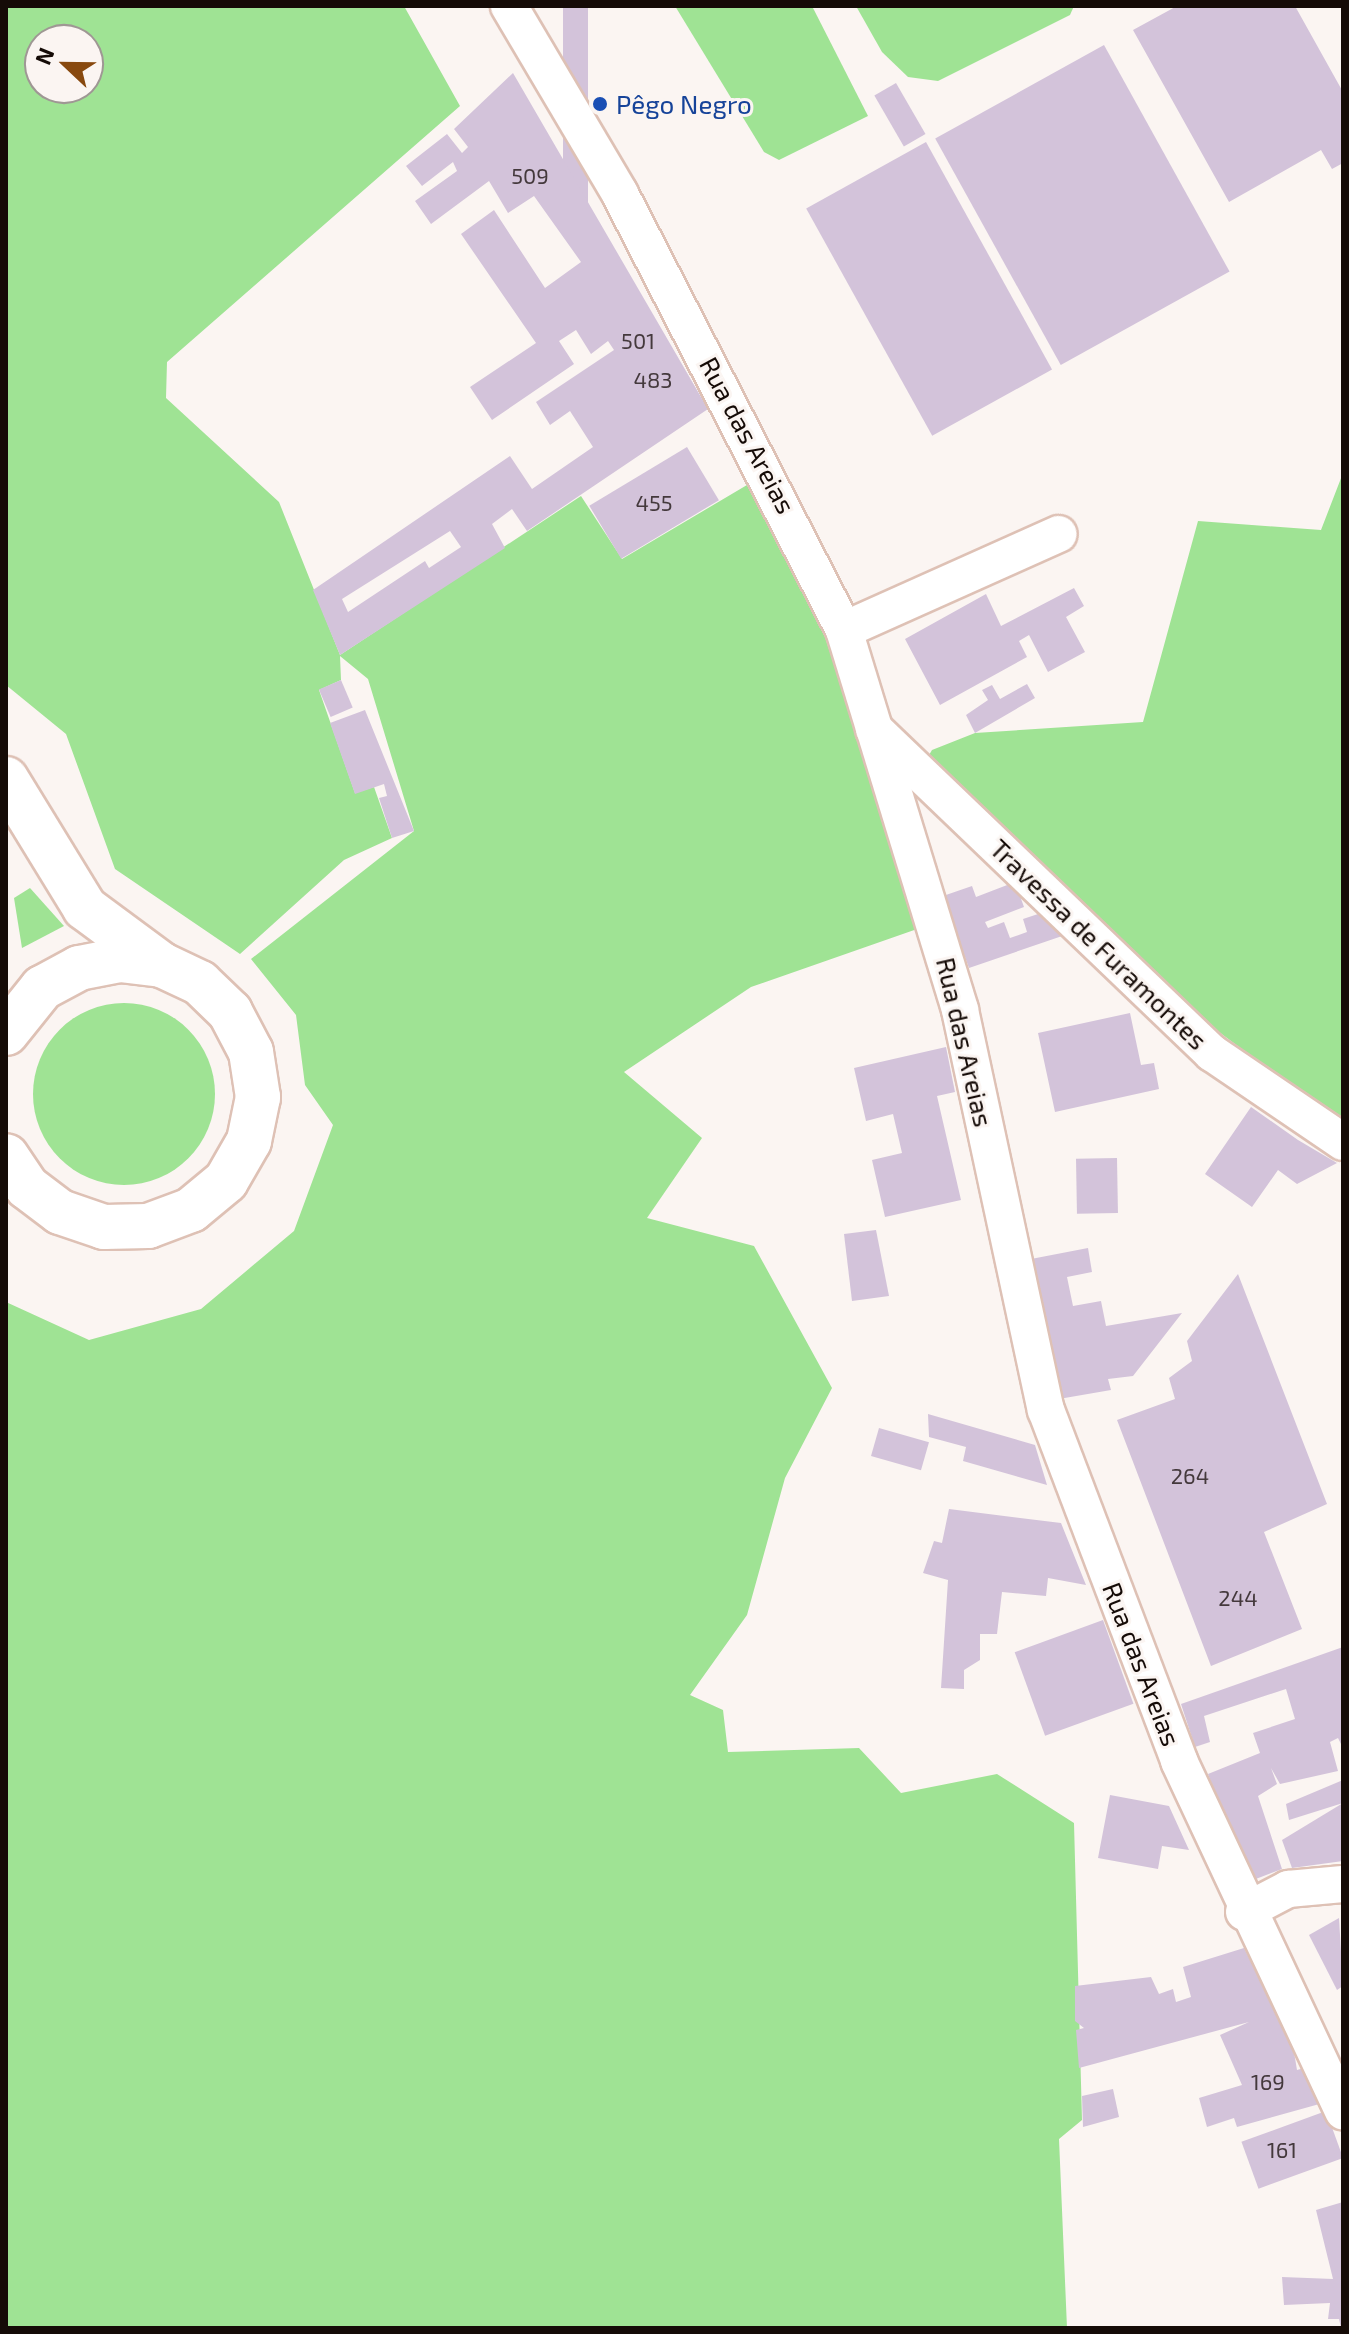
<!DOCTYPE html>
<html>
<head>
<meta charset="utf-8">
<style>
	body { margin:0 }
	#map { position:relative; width:1349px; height:2334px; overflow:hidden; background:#fbf5f2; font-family:"Exo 2",sans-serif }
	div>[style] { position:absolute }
	.green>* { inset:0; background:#9fe394 }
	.round { border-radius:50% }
	.building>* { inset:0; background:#d3c3da; transform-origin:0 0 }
	.roads { filter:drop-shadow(2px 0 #dec1b5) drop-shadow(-2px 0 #dec1b5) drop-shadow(0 2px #dec1b5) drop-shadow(0 -2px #dec1b5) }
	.street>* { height:36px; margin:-18px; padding:0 18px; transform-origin:18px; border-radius:18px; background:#fff }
	.secondary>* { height:44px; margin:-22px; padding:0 22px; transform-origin:22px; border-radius:22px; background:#fff }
	.dots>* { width:22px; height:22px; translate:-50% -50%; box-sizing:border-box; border:4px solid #fbf5f2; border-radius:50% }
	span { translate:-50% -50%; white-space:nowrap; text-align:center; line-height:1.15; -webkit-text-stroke:6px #fbf5f2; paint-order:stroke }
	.number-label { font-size:22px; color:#44393c }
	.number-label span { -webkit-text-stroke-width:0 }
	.transit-label { font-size:26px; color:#164399 }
	.left { translate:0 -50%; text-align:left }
	.street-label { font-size:26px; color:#150b07 }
	.frame { position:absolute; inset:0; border:8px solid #150b07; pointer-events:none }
	.north { position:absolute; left:24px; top:24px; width:80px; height:80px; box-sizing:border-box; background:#fbf5f2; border:2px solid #9f9794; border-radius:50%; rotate:292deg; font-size:22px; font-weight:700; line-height:32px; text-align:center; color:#150b07 }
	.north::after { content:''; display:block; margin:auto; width:28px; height:36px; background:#88490f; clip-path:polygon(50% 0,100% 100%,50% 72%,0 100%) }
</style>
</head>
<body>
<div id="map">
	<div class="green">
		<i style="clip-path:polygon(evenodd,6px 6px,404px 6px,460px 106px,167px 362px,166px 398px,279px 502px,340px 655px,581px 496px,622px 559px,747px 485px,810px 591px,920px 928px,751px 987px,624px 1072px,702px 1138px,647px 1218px,754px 1246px,832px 1388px,785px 1478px,747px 1615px,690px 1695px,723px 1710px,728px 1752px,859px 1748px,901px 1793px,997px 1774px,1074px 1823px,1082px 2120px,1059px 2139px,1067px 2328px,6px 2328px,6px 1302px,89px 1340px,201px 1309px,294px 1231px,333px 1125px,305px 1085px,296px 1015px,251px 959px,414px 831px,368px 679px,340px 656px,341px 680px,319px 690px,355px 793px,374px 787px,392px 838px,344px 860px,240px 954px,115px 869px,66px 734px,6px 685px,6px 6px,40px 40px,88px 40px,88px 88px,40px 88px,40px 40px)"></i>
		<i style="clip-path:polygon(675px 6px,812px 6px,868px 116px,779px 160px,764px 152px)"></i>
		<i style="clip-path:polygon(856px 6px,1074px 6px,1070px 15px,938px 81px,908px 77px,882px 52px)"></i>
		<i style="clip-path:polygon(1343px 473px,1343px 1125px,1183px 1005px,925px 762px,932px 750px,975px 733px,1143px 722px,1198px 521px,1321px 530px)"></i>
		<i style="clip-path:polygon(30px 888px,64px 926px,22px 948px,14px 898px)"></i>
		<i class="round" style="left:33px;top:1003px;width:182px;height:182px"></i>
	</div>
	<div class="building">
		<i style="left:563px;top:6px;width:25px;height:214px"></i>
		<i style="clip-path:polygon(1177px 6px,1295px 6px,1343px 92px,1343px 163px,1332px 169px,1321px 150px,1229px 202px,1133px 30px)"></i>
		<i style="left:1104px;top:45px;width:259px;height:193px;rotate:61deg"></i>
		<i style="clip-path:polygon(evenodd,513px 73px,708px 409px,527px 531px,512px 509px,492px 524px,505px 548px,340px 655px,313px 590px,510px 456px,532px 489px,593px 447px,570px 411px,550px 425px,536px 402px,614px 350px,608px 341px,591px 354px,576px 330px,559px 341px,574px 364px,492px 420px,470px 387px,536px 343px,461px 234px,494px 210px,545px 288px,581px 262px,534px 196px,508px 213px,489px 181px,431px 224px,415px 201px,457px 171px,453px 162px,422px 186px,406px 166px,447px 134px,462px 153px,468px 147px,454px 129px,513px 73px,450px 531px,461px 547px,429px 568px,425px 561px,348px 612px,342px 599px,450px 531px)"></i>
		<i style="left:896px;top:83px;width:59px;height:25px;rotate:60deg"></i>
		<i style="left:926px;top:142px;width:260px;height:137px;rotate:61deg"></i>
		<i style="left:687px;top:447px;width:62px;height:114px;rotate:59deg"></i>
		<i style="clip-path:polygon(1074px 588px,1084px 606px,1066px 617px,1085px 652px,1048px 672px,1029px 635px,1019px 641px,1027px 657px,940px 705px,905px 639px,986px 594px,1001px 626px)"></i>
		<i style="left:341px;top:680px;width:30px;height:24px;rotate:67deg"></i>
		<i style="clip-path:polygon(1027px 684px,1035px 698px,975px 733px,966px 715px,988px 700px,982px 690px,992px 685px,1000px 699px)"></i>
		<i style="clip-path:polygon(365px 710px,414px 831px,392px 838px,379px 798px,387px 796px,384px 784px,355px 794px,330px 723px)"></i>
		<i style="clip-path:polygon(1015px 882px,1024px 907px,985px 922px,988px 928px,1004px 922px,1010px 938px,1027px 932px,1023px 919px,1050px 910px,1071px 933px,969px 968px,943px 896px,972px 886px,976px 897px)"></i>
		<i style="clip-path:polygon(1130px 1013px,1141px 1065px,1154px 1063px,1159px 1089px,1055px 1112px,1038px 1033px)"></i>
		<i style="clip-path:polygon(946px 1047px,955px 1092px,937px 1096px,961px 1200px,885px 1217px,872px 1160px,902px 1153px,893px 1114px,866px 1121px,854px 1068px)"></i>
		<i style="clip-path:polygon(1251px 1107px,1298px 1140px,1337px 1163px,1297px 1184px,1278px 1170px,1252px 1207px,1205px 1174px)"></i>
		<i style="left:1117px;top:1158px;width:55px;height:41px;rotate:89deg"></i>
		<i style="clip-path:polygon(876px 1230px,889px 1296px,852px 1301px,844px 1234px)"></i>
		<i style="clip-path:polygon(1088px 1248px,1092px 1272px,1067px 1277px,1073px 1306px,1101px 1301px,1106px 1326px,1182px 1313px,1133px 1376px,1108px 1379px,1111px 1390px,1053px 1400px,1031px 1259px)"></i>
		<i style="clip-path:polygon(1238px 1274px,1327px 1504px,1264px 1532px,1302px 1629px,1211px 1666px,1117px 1420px,1175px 1399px,1169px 1378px,1192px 1361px,1187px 1341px)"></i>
		<i style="clip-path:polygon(928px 1414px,1035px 1445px,1047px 1485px,963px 1461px,966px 1447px,929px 1437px)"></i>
		<i style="left:879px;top:1428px;width:52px;height:29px;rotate:16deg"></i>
		<i style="clip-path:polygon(949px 1509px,1061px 1523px,1086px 1585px,1048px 1578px,1046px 1596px,1002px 1592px,997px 1634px,980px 1634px,980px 1660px,964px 1670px,964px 1689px,941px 1688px,948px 1580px,923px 1573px,934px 1541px,942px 1543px)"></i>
		<i style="left:1103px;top:1620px;width:89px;height:94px;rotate:70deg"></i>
		<i style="clip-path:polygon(1343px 1647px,1343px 1748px,1338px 1738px,1330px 1742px,1338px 1771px,1280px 1784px,1271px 1768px,1277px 1784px,1258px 1796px,1282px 1869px,1248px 1882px,1208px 1774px,1260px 1753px,1253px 1733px,1295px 1719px,1286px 1689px,1204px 1716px,1210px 1742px,1195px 1747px,1181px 1704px)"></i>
		<i style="clip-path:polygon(1343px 1780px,1343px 1803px,1289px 1820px,1286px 1804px)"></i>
		<i style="clip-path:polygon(1110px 1795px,1169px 1806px,1189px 1850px,1162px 1846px,1158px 1869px,1098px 1858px)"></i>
		<i style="clip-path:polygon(1343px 1803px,1343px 1861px,1292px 1868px,1282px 1840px)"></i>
		<i style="clip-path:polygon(1339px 1918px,1343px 1986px,1337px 1990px,1309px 1935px)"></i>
		<i style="clip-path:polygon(1244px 1948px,1292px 2040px,1297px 2070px,1304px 2068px,1323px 2103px,1237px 2127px,1234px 2118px,1207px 2127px,1199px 2098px,1242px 2085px,1220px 2035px,1249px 2022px,1079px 2068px,1076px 2030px,1084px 2028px,1075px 2021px,1075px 1986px,1151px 1977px,1159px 1994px,1173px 1989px,1176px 2002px,1191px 1997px,1183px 1967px)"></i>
		<i style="clip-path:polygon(1113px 2089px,1119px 2117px,1083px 2127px,1082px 2096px)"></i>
		<i style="left:1326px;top:2111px;width:50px;height:90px;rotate:70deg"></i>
		<i style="clip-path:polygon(1343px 2202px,1343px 2328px,1341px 2328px,1339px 2319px,1328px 2319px,1330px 2303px,1284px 2305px,1282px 2277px,1333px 2279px,1316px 2210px)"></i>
	</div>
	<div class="roads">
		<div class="street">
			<i style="left:509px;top:6px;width:218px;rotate:59.4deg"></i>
			<i style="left:620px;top:194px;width:490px;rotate:62.8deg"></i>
			<i style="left:844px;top:630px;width:397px;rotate:73deg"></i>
			<i style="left:960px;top:1010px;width:409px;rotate:77.9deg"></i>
			<i style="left:1046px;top:1410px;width:375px;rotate:69.2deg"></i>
			<i style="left:1179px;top:1761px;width:387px;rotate:64.9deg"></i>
			<i style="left:844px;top:630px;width:235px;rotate:-24.1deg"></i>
			<i style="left:874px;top:729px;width:468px;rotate:43.8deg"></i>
			<i style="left:1212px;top:1053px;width:158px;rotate:34.2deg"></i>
			<i style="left:1244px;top:1912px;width:50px;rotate:-27.6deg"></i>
			<i style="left:1288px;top:1889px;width:55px;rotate:-5.2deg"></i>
		</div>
		<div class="secondary">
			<i style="left:6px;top:779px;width:151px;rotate:58.5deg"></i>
			<i style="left:85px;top:908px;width:96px;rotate:36.5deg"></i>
			<i style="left:6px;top:1033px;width:58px;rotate:-51.3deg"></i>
			<i style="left:42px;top:988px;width:42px;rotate:-28.4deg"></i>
			<i style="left:79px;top:968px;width:42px;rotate:-11deg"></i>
			<i style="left:120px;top:960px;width:42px;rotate:6.8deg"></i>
			<i style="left:162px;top:965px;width:42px;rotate:25.3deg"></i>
			<i style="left:200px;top:983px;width:42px;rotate:44deg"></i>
			<i style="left:230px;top:1012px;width:45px;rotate:62.3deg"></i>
			<i style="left:251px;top:1052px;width:46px;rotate:81.2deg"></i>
			<i style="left:258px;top:1097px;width:45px;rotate:101.6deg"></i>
			<i style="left:249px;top:1141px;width:46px;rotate:119.9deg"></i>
			<i style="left:226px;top:1181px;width:45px;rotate:140.4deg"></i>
			<i style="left:191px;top:1210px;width:46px;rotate:159.6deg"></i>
			<i style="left:148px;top:1226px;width:44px;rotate:178.7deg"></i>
			<i style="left:104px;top:1227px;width:46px;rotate:-161.2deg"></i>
			<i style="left:60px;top:1212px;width:41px;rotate:-142.9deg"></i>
			<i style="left:27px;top:1187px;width:37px;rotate:-124deg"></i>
		</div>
	</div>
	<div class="dots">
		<i style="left:600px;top:104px;background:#1a4fb4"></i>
	</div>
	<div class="number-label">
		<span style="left:530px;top:176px">509</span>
		<span style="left:638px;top:341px">501</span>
		<span style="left:653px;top:380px">483</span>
		<span style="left:654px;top:503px">455</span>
		<span style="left:1190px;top:1476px">264</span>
		<span style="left:1238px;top:1598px">244</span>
		<span style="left:1268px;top:2082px">169</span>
		<span style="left:1282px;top:2150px">161</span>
	</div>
	<div class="transit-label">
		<span class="left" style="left:616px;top:104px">Pêgo Negro</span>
	</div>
	<div class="street-label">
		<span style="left:748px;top:435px;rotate:62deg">Rua das Areias</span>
		<span style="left:1099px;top:944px;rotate:44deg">Travessa de Furamontes</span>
		<span style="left:965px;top:1042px;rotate:77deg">Rua das Areias</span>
		<span style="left:1142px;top:1664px;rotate:69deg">Rua das Areias</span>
	</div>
	<div class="frame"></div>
	<div class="north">N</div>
</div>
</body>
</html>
